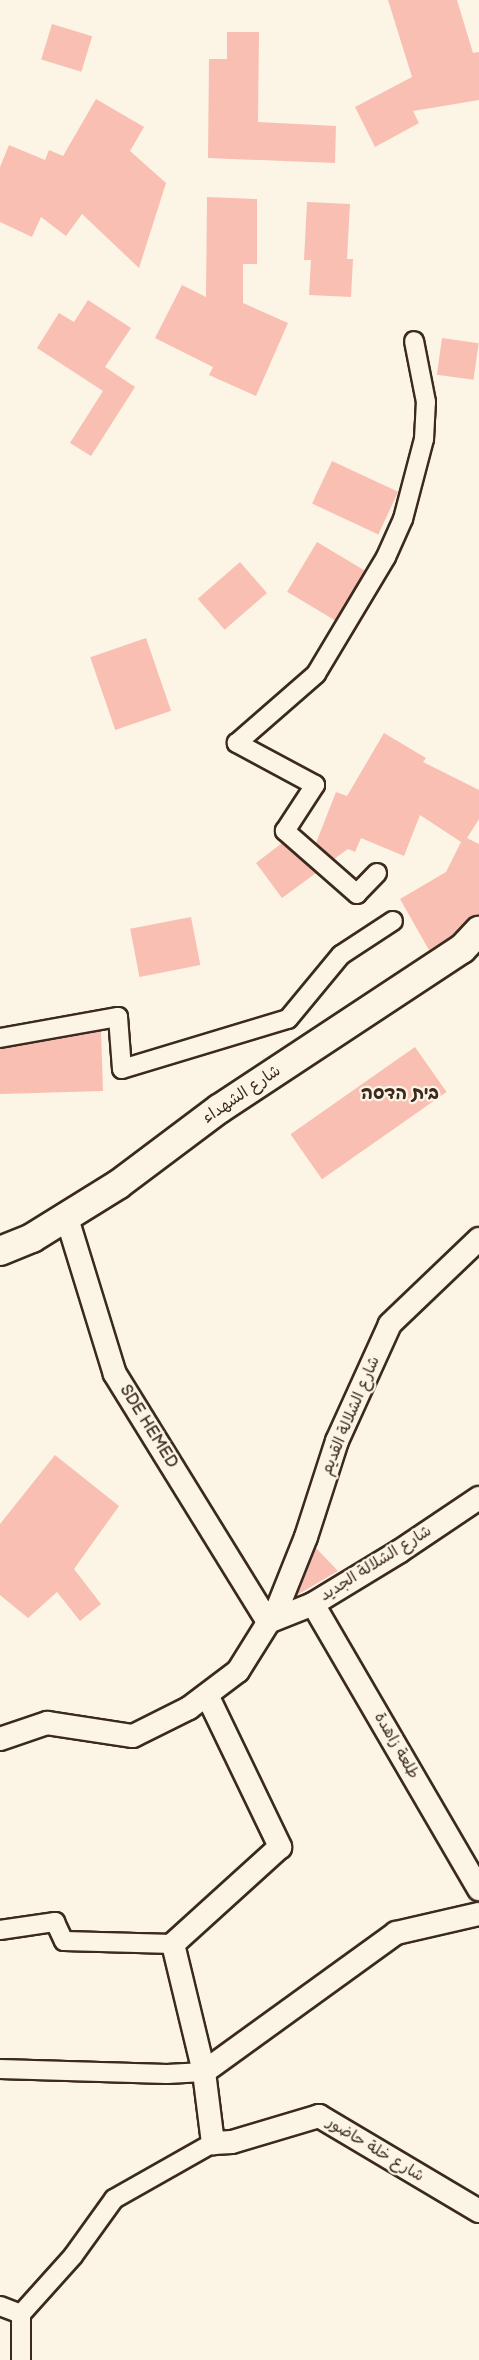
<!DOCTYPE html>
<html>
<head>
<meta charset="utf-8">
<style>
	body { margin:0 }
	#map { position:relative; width:479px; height:2360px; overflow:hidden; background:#fcf5e5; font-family:"Balsamiq Sans","Playpen Sans Arabic","Playpen Sans Hebrew",sans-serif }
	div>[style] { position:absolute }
	.building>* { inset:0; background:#f9bfb2; transform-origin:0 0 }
	.roads { filter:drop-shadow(2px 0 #3b2a1e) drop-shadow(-2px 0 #3b2a1e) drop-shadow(0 2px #3b2a1e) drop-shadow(0 -2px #3b2a1e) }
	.pedestrian>* { height:18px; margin:-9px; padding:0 9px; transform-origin:9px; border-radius:9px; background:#fcf5e5 }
	.minor>* { height:22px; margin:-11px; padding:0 11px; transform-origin:11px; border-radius:11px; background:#fcf5e5 }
	.tertiary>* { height:28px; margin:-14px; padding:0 14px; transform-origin:14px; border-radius:14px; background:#fcf5e5 }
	span { translate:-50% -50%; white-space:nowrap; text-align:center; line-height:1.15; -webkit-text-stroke:4.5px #fcf5e5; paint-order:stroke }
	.street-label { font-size:16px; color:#3b2a1e }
	.neighbourhood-label { font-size:18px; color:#3b2a1e; font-weight:700 }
</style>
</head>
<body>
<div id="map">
	<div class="building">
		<i style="clip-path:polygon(388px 0,457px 0,473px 53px,479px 52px,479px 100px,413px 111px,419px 123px,375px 147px,355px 107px,412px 77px)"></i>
		<i style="left:52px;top:24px;width:42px;height:37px;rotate:17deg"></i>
		<i style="clip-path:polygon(227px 32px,259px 32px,258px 122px,336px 126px,335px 163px,208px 158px,209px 59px,227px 59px)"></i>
		<i style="clip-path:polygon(96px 99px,144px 127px,130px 151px,166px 183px,139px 268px,82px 214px,66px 236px,41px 217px,32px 237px,0 222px,0 167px,9px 145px,45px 160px,49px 150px,63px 156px)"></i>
		<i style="clip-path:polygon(207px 197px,257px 199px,257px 264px,243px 264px,243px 303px,288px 323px,256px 396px,209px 375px,213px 367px,155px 338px,182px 285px,206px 297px)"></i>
		<i style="clip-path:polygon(307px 202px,350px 204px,347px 259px,353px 259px,351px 297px,309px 295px,311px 260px,304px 260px)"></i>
		<i style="clip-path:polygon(88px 300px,131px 328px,105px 367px,135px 387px,91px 456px,70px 443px,103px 391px,37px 348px,59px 313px,74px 322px)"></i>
		<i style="left:442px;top:338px;width:37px;height:37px;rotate:8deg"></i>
		<i style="left:332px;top:461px;width:73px;height:47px;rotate:25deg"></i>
		<i style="left:317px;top:542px;width:56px;height:58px;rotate:31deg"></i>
		<i style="left:240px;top:562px;width:41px;height:56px;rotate:49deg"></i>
		<i style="left:146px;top:638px;width:77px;height:59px;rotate:71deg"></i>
		<i style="clip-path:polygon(384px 733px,426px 758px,423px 762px,479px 790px,479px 819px,467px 838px,479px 844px,479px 915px,467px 919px,451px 936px,429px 950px,400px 899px,446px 872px,461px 842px,420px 815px,404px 856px,361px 838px,355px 852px,348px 849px,334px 859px,316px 843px,336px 792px,347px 796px)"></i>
		<i style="clip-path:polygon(282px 843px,316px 873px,282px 898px,256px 863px)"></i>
		<i style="left:191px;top:917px;width:49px;height:62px;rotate:79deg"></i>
		<i style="clip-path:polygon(101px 1031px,103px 1091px,0 1094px,0 1049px)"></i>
		<i style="left:415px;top:1047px;width:55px;height:152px;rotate:55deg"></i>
		<i style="clip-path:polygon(55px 1455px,119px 1506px,74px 1569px,101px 1604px,80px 1621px,57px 1592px,28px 1618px,0 1595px,0 1524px)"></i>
		<i style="clip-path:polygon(316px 1548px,338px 1571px,297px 1595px)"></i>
	</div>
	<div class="roads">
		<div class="pedestrian">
			<i style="left:377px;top:873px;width:29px;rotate:134deg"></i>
			<i style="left:357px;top:894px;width:96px;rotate:-138.8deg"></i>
			<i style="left:285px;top:831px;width:55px;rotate:-56.9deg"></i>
			<i style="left:315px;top:785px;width:89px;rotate:-151.7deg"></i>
			<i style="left:237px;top:743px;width:105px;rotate:-41.1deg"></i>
			<i style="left:316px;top:674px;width:136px;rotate:-59.1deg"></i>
			<i style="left:386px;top:557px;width:42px;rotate:-65.9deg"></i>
			<i style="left:403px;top:519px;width:83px;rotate:-75.3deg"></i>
			<i style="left:424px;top:439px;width:37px;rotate:-87deg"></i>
			<i style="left:426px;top:402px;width:62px;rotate:-101.1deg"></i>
			<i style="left:0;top:1038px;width:120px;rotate:-10.1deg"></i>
			<i style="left:118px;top:1017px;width:52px;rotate:85.6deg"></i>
			<i style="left:122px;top:1069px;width:173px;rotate:-16.8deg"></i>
			<i style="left:288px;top:1019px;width:83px;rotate:-50.4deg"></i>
			<i style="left:341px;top:955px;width:62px;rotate:-33.2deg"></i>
			<i style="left:0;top:1930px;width:56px;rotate:-8.3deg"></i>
			<i style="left:55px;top:1922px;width:21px;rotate:65deg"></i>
			<i style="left:64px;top:1941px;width:109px;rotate:1.6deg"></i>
			<i style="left:0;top:2069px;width:167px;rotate:1.7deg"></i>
			<i style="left:167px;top:2074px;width:37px;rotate:-3deg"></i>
			<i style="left:0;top:2306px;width:22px;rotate:21deg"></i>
			<i style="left:21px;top:2360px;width:46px;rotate:-90deg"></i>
			<i style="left:21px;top:2314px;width:78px;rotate:-48.1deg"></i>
			<i style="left:73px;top:2256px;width:70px;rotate:-54.3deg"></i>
			<i style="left:114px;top:2199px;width:114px;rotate:-29.5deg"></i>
		</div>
		<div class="minor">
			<i style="left:66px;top:1215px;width:166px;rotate:72.9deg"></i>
			<i style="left:115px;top:1374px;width:291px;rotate:58.3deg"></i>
			<i style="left:313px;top:1604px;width:330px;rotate:59.8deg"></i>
			<i style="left:268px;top:1622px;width:48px;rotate:-21.8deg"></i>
			<i style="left:313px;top:1604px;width:102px;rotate:-31.3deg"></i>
			<i style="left:400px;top:1551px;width:95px;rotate:-33.9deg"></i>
			<i style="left:207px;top:1695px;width:169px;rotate:64.3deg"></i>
			<i style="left:280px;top:1847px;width:144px;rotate:137.8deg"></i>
			<i style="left:173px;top:1944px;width:132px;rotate:76.4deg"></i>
			<i style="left:204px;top:2072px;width:72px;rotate:82.8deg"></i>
			<i style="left:213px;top:2143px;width:19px;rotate:-3deg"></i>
			<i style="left:232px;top:2142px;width:91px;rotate:-16.6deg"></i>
			<i style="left:319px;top:2116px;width:186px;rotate:30.7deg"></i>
			<i style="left:0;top:1739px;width:50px;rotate:-18.8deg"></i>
			<i style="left:47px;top:1723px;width:87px;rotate:8.6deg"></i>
			<i style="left:133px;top:1736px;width:63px;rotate:-26.6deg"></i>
			<i style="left:189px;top:1708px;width:61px;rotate:-37.1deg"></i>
			<i style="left:238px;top:1671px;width:75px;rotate:-58deg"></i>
			<i style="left:278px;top:1607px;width:75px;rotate:-68.2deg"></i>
			<i style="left:306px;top:1537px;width:101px;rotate:-72.1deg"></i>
			<i style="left:337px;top:1441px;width:128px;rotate:-65.6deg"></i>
			<i style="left:390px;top:1324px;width:123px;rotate:-43.7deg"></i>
			<i style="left:204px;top:2072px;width:237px;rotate:-35.9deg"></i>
			<i style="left:396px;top:1933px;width:85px;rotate:-12.9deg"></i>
		</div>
		<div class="tertiary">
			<i style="left:0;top:1251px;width:35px;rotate:-22deg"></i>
			<i style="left:32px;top:1238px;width:102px;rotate:-31.8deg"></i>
			<i style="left:119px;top:1184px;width:125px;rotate:-36.9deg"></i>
			<i style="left:219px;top:1109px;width:291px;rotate:-33.4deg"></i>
			<i style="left:462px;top:949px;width:25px;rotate:-47deg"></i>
		</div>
	</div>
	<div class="street-label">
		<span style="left:242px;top:1095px;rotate:-34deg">شارع الشهداء</span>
		<span style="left:351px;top:1416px;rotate:-67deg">شارع الشلالة القديم</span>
		<span style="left:148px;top:1427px;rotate:58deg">SDE HEMED</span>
		<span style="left:376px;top:1564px;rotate:-32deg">شارع الشلالة الجديد</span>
		<span style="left:396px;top:1746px;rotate:60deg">طلعة زاهدة</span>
		<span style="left:375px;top:2150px;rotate:31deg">شارع خلة حاضور</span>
	</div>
	<div class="neighbourhood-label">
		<span style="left:400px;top:1094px">בית הדסה</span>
	</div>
</div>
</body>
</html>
